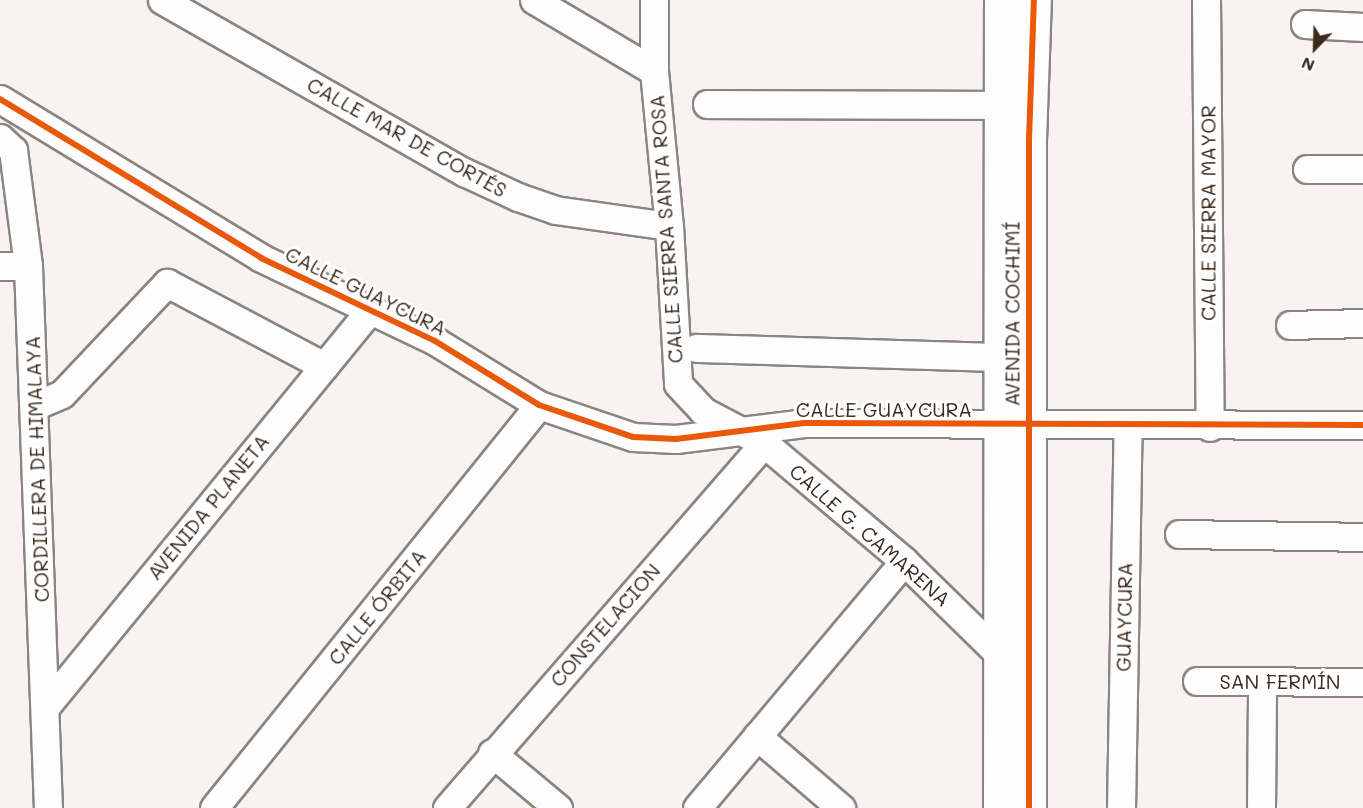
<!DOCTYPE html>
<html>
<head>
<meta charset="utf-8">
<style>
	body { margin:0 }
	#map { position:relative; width:1363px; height:808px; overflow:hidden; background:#f8f2f0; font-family:Mali,sans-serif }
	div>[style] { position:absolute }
	.roads { filter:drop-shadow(2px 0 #8b8581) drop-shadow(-2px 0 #8b8581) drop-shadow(0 2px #8b8581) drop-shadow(0 -2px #8b8581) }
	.minor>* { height:27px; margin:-13.5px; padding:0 13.5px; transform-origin:13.5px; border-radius:13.5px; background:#fefdfd }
	.tertiary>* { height:33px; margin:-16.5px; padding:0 16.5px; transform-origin:16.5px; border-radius:16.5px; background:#fefdfd }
	.cycleway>* { height:6px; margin:-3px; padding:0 3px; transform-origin:3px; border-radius:3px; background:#e8590c }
	span { translate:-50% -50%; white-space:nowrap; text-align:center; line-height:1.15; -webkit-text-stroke:6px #fff; paint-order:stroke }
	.street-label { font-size:20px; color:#3b2a1e }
	.north { position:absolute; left:1285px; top:18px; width:60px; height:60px; -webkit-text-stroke:4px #fff; paint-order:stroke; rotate:203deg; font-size:16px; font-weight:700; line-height:24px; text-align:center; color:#3b2a1e }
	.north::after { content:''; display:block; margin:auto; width:21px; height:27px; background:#3b2a1e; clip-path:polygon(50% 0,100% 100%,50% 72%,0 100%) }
</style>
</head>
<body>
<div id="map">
	<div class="roads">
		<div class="minor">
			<i style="left:162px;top:0;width:348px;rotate:29.7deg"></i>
			<i style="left:464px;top:172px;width:60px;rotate:24.8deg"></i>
			<i style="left:518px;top:197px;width:39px;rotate:19deg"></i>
			<i style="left:555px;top:210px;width:115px;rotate:8deg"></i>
			<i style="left:534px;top:0;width:139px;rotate:30.6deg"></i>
			<i style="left:654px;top:0;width:71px;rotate:90deg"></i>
			<i style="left:654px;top:71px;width:156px;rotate:84.5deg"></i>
			<i style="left:669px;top:226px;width:158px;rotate:86.7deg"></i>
			<i style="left:678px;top:384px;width:37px;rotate:47deg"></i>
			<i style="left:703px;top:411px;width:69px;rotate:27.7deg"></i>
			<i style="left:764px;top:443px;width:183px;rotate:40.1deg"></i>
			<i style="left:904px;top:561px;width:132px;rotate:44.4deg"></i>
			<i style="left:1206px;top:0;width:427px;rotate:89.5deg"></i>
			<i style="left:1305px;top:24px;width:58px;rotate:3deg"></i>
			<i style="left:0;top:99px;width:306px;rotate:31.3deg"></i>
			<i style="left:261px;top:258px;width:193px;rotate:25.5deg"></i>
			<i style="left:435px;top:341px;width:122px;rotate:31.6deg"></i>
			<i style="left:539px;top:405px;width:99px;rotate:18.8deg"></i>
			<i style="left:633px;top:437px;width:43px;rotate:2.7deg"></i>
			<i style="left:676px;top:439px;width:129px;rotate:-7.1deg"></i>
			<i style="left:804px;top:423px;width:559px;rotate:0.2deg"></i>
			<i style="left:707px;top:104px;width:293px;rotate:0.2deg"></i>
			<i style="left:0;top:138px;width:18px;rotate:43deg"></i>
			<i style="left:13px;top:150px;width:117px;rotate:82.6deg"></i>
			<i style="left:28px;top:266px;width:542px;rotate:87.89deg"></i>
			<i style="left:1307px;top:169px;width:56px"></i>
			<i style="left:0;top:266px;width:28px"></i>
			<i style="left:1290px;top:325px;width:73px;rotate:-1.6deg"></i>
			<i style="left:696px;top:348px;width:303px;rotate:1.7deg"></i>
			<i style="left:34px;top:406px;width:30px;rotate:-23deg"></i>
			<i style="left:62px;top:394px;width:153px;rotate:-46.6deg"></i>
			<i style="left:167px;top:283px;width:178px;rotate:27.9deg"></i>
			<i style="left:1179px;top:534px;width:184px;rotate:0.9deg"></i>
			<i style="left:1197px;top:681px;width:166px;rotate:0.3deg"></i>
			<i style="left:47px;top:705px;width:510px;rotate:-50.73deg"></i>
			<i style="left:757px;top:736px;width:111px;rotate:40.6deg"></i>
			<i style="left:492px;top:753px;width:86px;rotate:39.8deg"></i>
			<i style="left:214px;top:808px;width:518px;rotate:-51.12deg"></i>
			<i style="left:447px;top:808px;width:483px;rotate:-49deg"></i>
			<i style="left:697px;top:808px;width:322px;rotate:-50deg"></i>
			<i style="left:1121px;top:808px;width:383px;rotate:-89deg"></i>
			<i style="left:1261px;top:808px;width:127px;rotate:-89.5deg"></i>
		</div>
		<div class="tertiary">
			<i style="left:1000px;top:808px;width:808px;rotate:-89.93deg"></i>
			<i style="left:1029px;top:808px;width:668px;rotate:-90deg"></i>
			<i style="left:1029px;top:140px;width:140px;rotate:-88deg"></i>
		</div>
	</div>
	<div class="cycleway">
		<i style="left:0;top:99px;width:306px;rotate:31.3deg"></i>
		<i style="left:261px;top:258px;width:193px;rotate:25.5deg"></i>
		<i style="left:435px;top:341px;width:122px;rotate:31.6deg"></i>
		<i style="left:539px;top:405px;width:99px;rotate:18.8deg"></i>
		<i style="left:633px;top:437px;width:43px;rotate:2.7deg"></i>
		<i style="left:676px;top:439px;width:129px;rotate:-7.1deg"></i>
		<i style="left:804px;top:423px;width:559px;rotate:0.2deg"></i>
		<i style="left:1029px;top:808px;width:668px;rotate:-90deg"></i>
		<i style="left:1029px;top:140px;width:140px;rotate:-88deg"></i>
	</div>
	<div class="street-label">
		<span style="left:407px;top:137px;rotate:29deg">CALLE MAR DE CORTÉS</span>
		<span style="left:1208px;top:213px;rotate:-90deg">CALLE SIERRA MAYOR</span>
		<span style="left:666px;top:229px;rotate:-94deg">CALLE SIERRA SANTA ROSA</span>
		<span style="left:366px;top:291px;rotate:26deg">CALLE GUAYCURA</span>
		<span style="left:1012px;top:314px;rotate:-90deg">AVENIDA COCHIMÍ</span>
		<span style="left:884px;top:409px">CALLE GUAYCURA</span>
		<span style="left:37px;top:469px;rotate:-92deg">CORDILLERA DE HIMALAYA</span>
		<span style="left:208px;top:507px;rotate:-51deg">AVENIDA PLANETA</span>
		<span style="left:870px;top:535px;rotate:41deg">CALLE G. CAMARENA</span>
		<span style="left:377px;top:607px;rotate:-51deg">CALLE ÓRBITA</span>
		<span style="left:1124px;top:617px;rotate:-89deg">GUAYCURA</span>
		<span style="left:605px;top:625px;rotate:-49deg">CONSTELACION</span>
		<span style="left:1280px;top:681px">SAN FERMÍN</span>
	</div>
	<div class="north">N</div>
</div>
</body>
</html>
